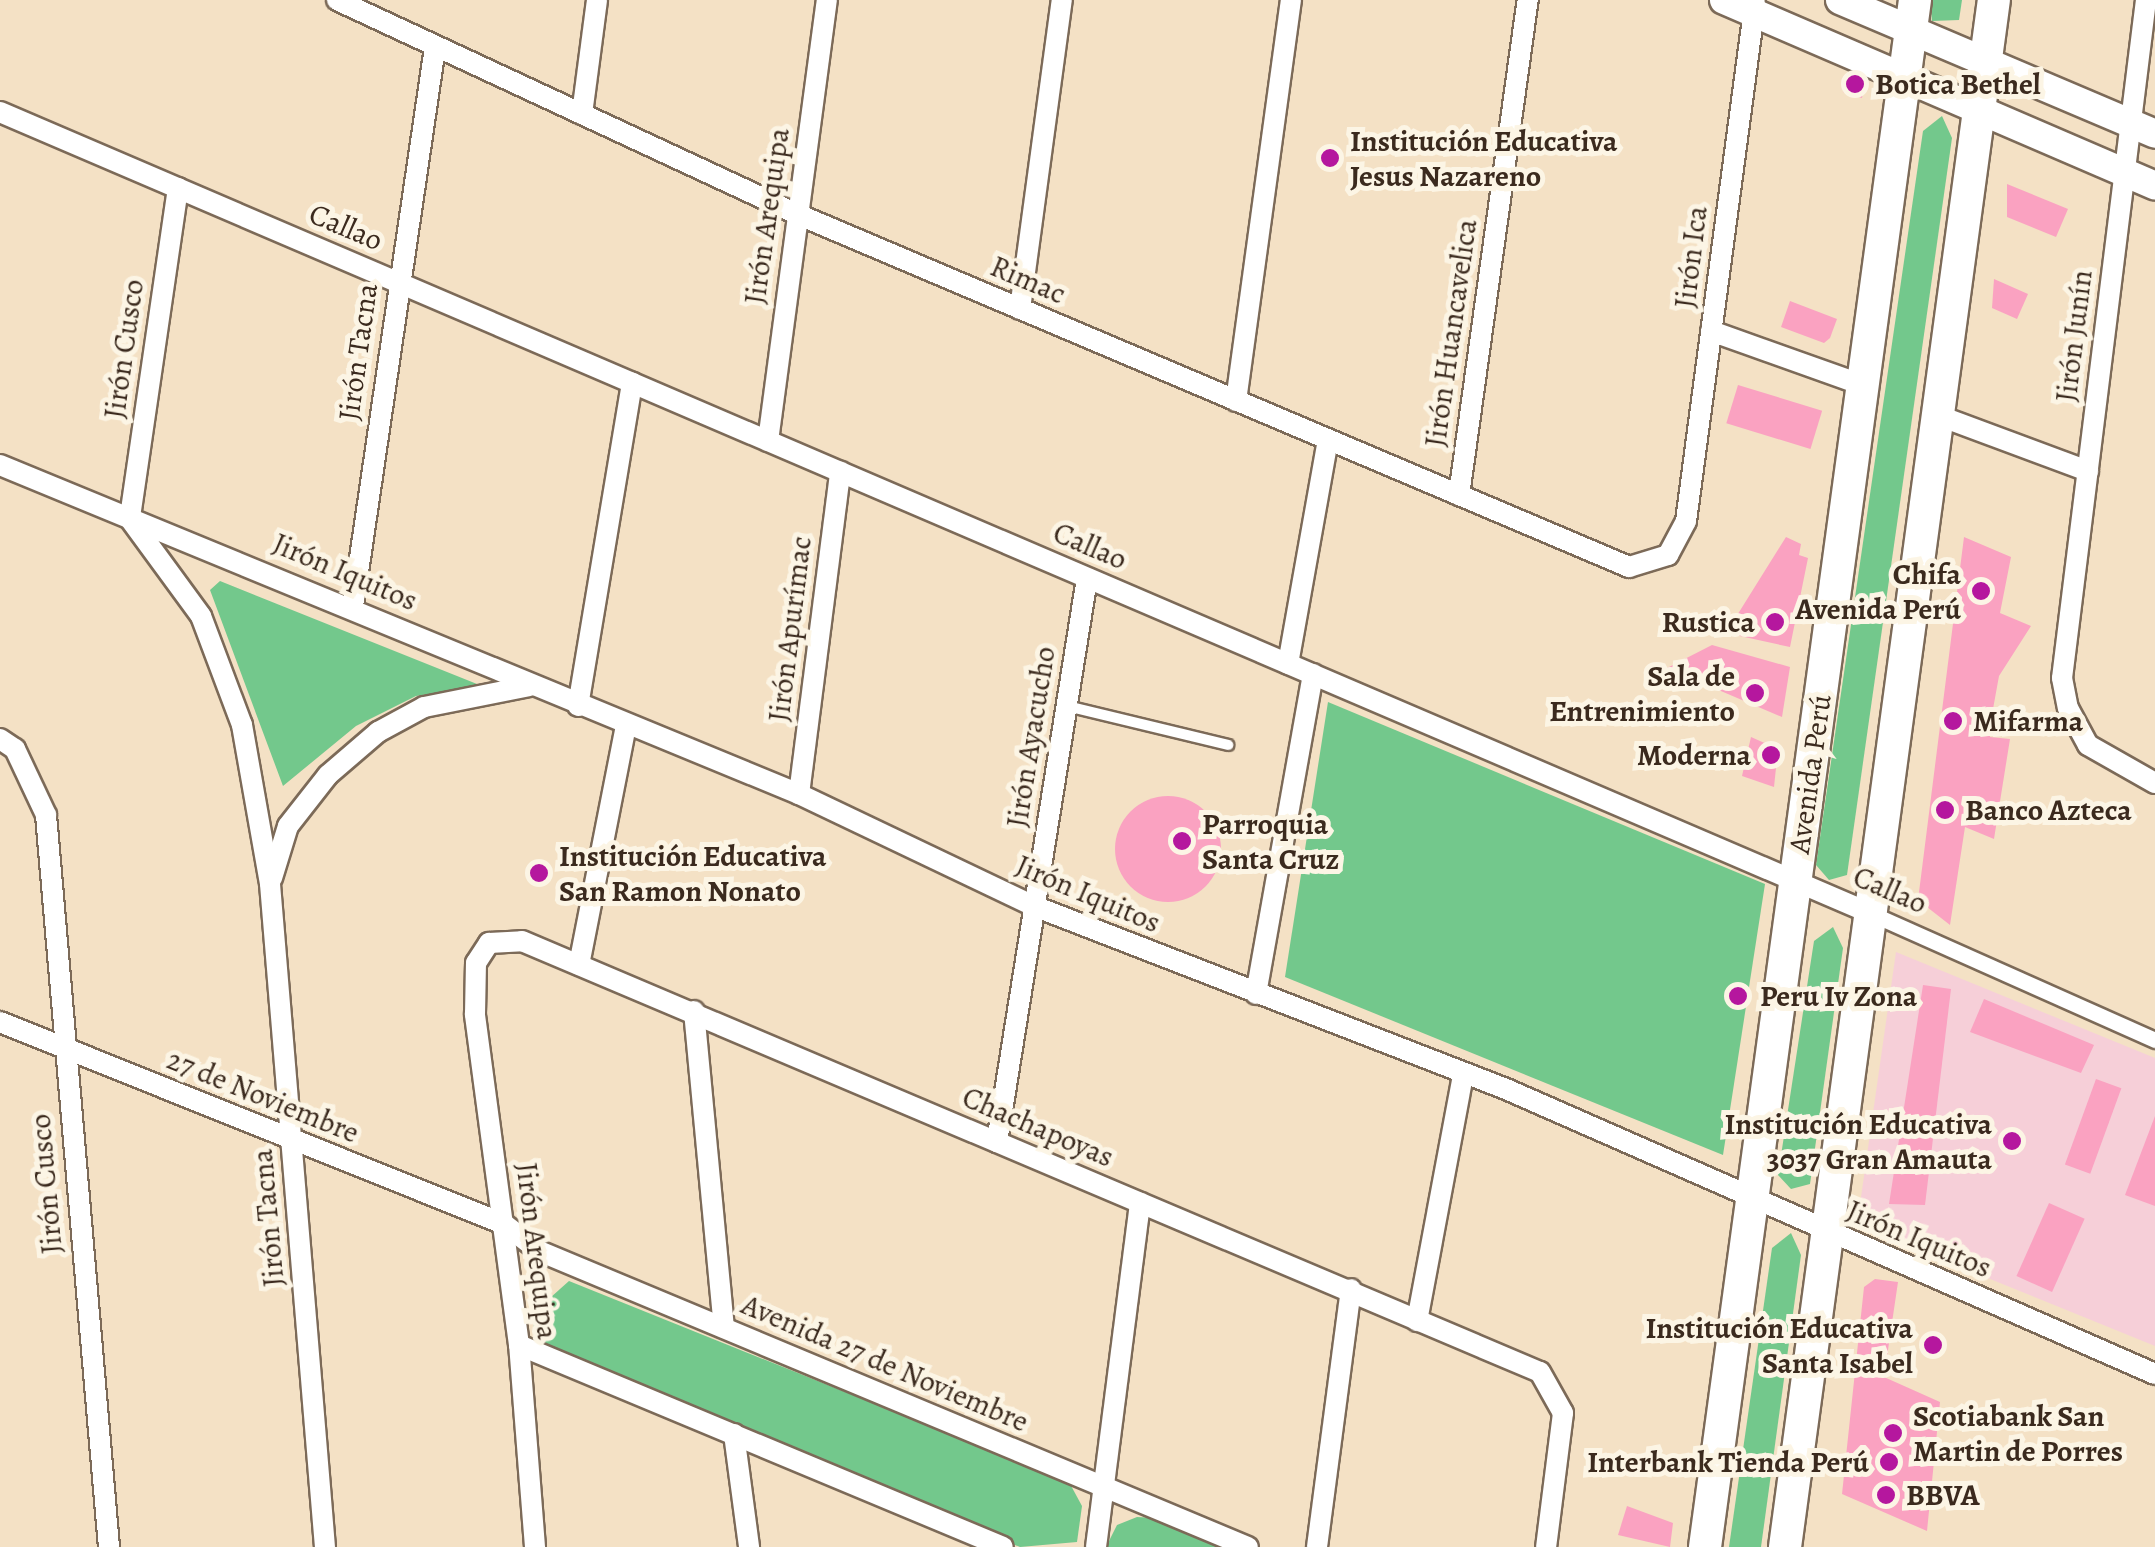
<!DOCTYPE html>
<html>
<head>
<meta charset="utf-8">
<style>
	body { margin:0 }
	#map { position:relative; width:2155px; height:1547px; overflow:hidden; background:#f4e1c5; font-family:Alegreya,serif }
	div>[style] { position:absolute }
	.built>* { inset:0; background:#f6cfd8 }
	.green>* { inset:0; background:#73c88c }
	.building>* { inset:0; background:#faa2c1; transform-origin:0 0 }
	.round { border-radius:50% }
	.roads { filter:drop-shadow(2px 0 #7c6a58) drop-shadow(-2px 0 #7c6a58) drop-shadow(0 2px #7c6a58) drop-shadow(0 -2px #7c6a58) }
	.service>* { height:10px; margin:-5px; padding:0 5px; transform-origin:5px; border-radius:5px; background:#fff }
	.pedestrian>* { height:15px; margin:-7.5px; padding:0 7.5px; transform-origin:7.5px; border-radius:7.5px; background:#fff }
	.minor>* { height:20px; margin:-10px; padding:0 10px; transform-origin:10px; border-radius:10px; background:#fff }
	.secondary>* { height:28px; margin:-14px; padding:0 14px; transform-origin:14px; border-radius:14px; background:#fff }
	.primary>* { height:32px; margin:-16px; padding:0 16px; transform-origin:16px; border-radius:16px; background:#fff }
	.dots>* { width:28px; height:28px; translate:-50% -50%; box-sizing:border-box; border:5px solid #fcf5e5; border-radius:50% }
	span { translate:-50% -50%; white-space:nowrap; text-align:center; line-height:1.15; -webkit-text-stroke:10px #fcf5e5; paint-order:stroke }
	.poi-label { font-size:30px; color:#3b2a1e; font-weight:700 }
	.left { translate:0 -50%; text-align:left }
	.right { translate:-100% -50%; text-align:right }
	.street-label { font-size:30px; color:#3b2a1e }
</style>
</head>
<body>
<div id="map">
	<div class="built">
		<i style="clip-path:polygon(1896px 952px,2155px 1058px,2155px 1346px,1857px 1225px)"></i>
	</div>
	<div class="green">
		<i style="clip-path:polygon(1930px 0,1962px 0,1959px 20px,1932px 21px)"></i>
		<i style="clip-path:polygon(1942px 116px,1952px 138px,1847px 875px,1829px 880px,1816px 865px,1923px 131px)"></i>
		<i style="clip-path:polygon(220px 581px,482px 686px,416px 696px,356px 726px,283px 786px,210px 590px)"></i>
		<i style="clip-path:polygon(1328px 702px,1765px 884px,1723px 1155px,1285px 977px)"></i>
		<i style="clip-path:polygon(1833px 927px,1843px 948px,1810px 1184px,1791px 1189px,1778px 1175px,1814px 941px)"></i>
		<i style="clip-path:polygon(1791px 1233px,1801px 1255px,1761px 1547px,1729px 1547px,1772px 1248px)"></i>
		<i style="clip-path:polygon(569px 1281px,1069px 1482px,1082px 1506px,1077px 1542px,1020px 1547px,553px 1351px,535px 1335px,532px 1314px)"></i>
		<i style="clip-path:polygon(1137px 1517px,1156px 1518px,1225px 1547px,1106px 1547px,1117px 1525px)"></i>
	</div>
	<div class="building">
		<i style="clip-path:polygon(1850px 72px,1864px 80px,1862px 98px,1843px 92px)"></i>
		<i style="clip-path:polygon(2007px 184px,2068px 209px,2056px 237px,2007px 217px)"></i>
		<i style="clip-path:polygon(1994px 279px,2028px 294px,2017px 319px,1992px 308px)"></i>
		<i style="clip-path:polygon(1790px 301px,1837px 319px,1830px 338px,1824px 343px,1781px 327px)"></i>
		<i style="left:1738px;top:385px;width:88px;height:40px;rotate:17deg"></i>
		<i style="clip-path:polygon(1786px 537px,1801px 544px,1799px 555px,1808px 558px,1790px 647px,1726px 633px)"></i>
		<i style="clip-path:polygon(1964px 537px,2011px 557px,2000px 613px,2031px 626px,1999px 676px,1993px 709px,1990px 737px,2010px 739px,1994px 839px,1965px 827px,1950px 925px,1918px 900px)"></i>
		<i style="clip-path:polygon(1712px 645px,1790px 667px,1782px 717px,1667px 668px)"></i>
		<i style="clip-path:polygon(1751px 737px,1778px 749px,1774px 787px,1742px 776px)"></i>
		<i class="round" style="left:1115px;top:796px;width:106px;height:106px"></i>
		<i style="clip-path:polygon(1923px 985px,1951px 989px,1925px 1205px,1889px 1204px)"></i>
		<i style="clip-path:polygon(1984px 999px,2094px 1045px,2081px 1073px,1970px 1032px)"></i>
		<i style="left:2096px;top:1079px;width:27px;height:91px;rotate:20deg"></i>
		<i style="clip-path:polygon(2155px 1116px,2155px 1206px,2125px 1195px)"></i>
		<i style="left:2049px;top:1203px;width:39px;height:80px;rotate:24deg"></i>
		<i style="clip-path:polygon(1875px 1279px,1898px 1282px,1884px 1377px,1940px 1402px,1927px 1531px,1842px 1494px,1864px 1287px)"></i>
		<i style="clip-path:polygon(1627px 1506px,1673px 1523px,1670px 1547px,1618px 1535px)"></i>
	</div>
	<div class="roads">
		<div class="service">
			<i style="left:1067px;top:706px;width:166px;rotate:13.6deg"></i>
		</div>
		<div class="pedestrian">
			<i style="left:1872px;top:914px;width:310px;rotate:24deg"></i>
		</div>
		<div class="minor">
			<i style="left:337px;top:0;width:507px;rotate:24.95deg"></i>
			<i style="left:797px;top:214px;width:904px;rotate:22.99deg"></i>
			<i style="left:1629px;top:567px;width:41px;rotate:-17.1deg"></i>
			<i style="left:1668px;top:555px;width:38px;rotate:-62deg"></i>
			<i style="left:1686px;top:521px;width:523px;rotate:-82.41deg"></i>
			<i style="left:2146px;top:0;width:683px;rotate:97.06deg"></i>
			<i style="left:2062px;top:678px;width:31px;rotate:79deg"></i>
			<i style="left:2068px;top:708px;width:42px;rotate:61.6deg"></i>
			<i style="left:2088px;top:745px;width:77px;rotate:29.6deg"></i>
			<i style="left:0;top:112px;width:2037px;rotate:23.19deg"></i>
			<i style="left:582px;top:114px;width:115px;rotate:-82.5deg"></i>
			<i style="left:178px;top:188px;width:334px;rotate:98.3deg"></i>
			<i style="left:130px;top:519px;width:120px;rotate:53.8deg"></i>
			<i style="left:201px;top:616px;width:116px;rotate:69.4deg"></i>
			<i style="left:242px;top:725px;width:161px;rotate:80deg"></i>
			<i style="left:270px;top:884px;width:665px;rotate:85.26deg"></i>
			<i style="left:1020px;top:309px;width:312px;rotate:-82.3deg"></i>
			<i style="left:1711px;top:331px;width:161px;rotate:19.6deg"></i>
			<i style="left:1236px;top:401px;width:405px;rotate:-82.2deg"></i>
			<i style="left:1940px;top:416px;width:158px;rotate:20.4deg"></i>
			<i style="left:768px;top:441px;width:445px;rotate:-82.4deg"></i>
			<i style="left:0;top:465px;width:864px;rotate:22.38deg"></i>
			<i style="left:799px;top:794px;width:260px;rotate:25.5deg"></i>
			<i style="left:1034px;top:906px;width:506px;rotate:21.19deg"></i>
			<i style="left:1506px;top:1089px;width:709px;rotate:23.71deg"></i>
			<i style="left:1459px;top:495px;width:500px;rotate:-82.1deg"></i>
			<i style="left:353px;top:606px;width:565px;rotate:-81.65deg"></i>
			<i style="left:1288px;top:664px;width:228px;rotate:-79.9deg"></i>
			<i style="left:578px;top:706px;width:328px;rotate:-80.5deg"></i>
			<i style="left:0;top:739px;width:18px;rotate:34deg"></i>
			<i style="left:15px;top:749px;width:73px;rotate:64.8deg"></i>
			<i style="left:46px;top:815px;width:735px;rotate:85.08deg"></i>
			<i style="left:799px;top:794px;width:325px;rotate:-82.7deg"></i>
			<i style="left:272px;top:878px;width:54px;rotate:-72.9deg"></i>
			<i style="left:288px;top:826px;width:65px;rotate:-51.9deg"></i>
			<i style="left:328px;top:775px;width:66px;rotate:-40.7deg"></i>
			<i style="left:378px;top:732px;width:52px;rotate:-28.5deg"></i>
			<i style="left:424px;top:707px;width:107px;rotate:-11.3deg"></i>
			<i style="left:579px;top:965px;width:245px;rotate:-78.9deg"></i>
			<i style="left:1256px;top:994px;width:325px;rotate:-79.9deg"></i>
			<i style="left:694px;top:1011px;width:318px;rotate:84.6deg"></i>
			<i style="left:0;top:1022px;width:543px;rotate:21.84deg"></i>
			<i style="left:504px;top:1224px;width:44px;rotate:37.6deg"></i>
			<i style="left:539px;top:1251px;width:768px;rotate:22.66deg"></i>
			<i style="left:997px;top:1142px;width:571px;rotate:-80.93deg"></i>
			<i style="left:1417px;top:1321px;width:249px;rotate:-79.4deg"></i>
			<i style="left:519px;top:1345px;width:524px;rotate:22.65deg"></i>
			<i style="left:734px;top:1434px;width:114px;rotate:82.4deg"></i>
			<i style="left:535px;top:1547px;width:203px;rotate:-94.5deg"></i>
			<i style="left:519px;top:1345px;width:334px;rotate:-97.6deg"></i>
			<i style="left:475px;top:1014px;width:51px;rotate:-88.9deg"></i>
			<i style="left:476px;top:963px;width:24px;rotate:-57deg"></i>
			<i style="left:489px;top:943px;width:33px;rotate:-3deg"></i>
			<i style="left:522px;top:941px;width:1105px;rotate:22.95deg"></i>
			<i style="left:1540px;top:1372px;width:47px;rotate:60.7deg"></i>
			<i style="left:1563px;top:1413px;width:135px;rotate:97.2deg"></i>
			<i style="left:1096px;top:1547px;width:347px;rotate:-82.7deg"></i>
			<i style="left:1317px;top:1547px;width:260px;rotate:-82.5deg"></i>
		</div>
		<div class="secondary">
			<i style="left:1724px;top:0;width:469px;rotate:23.3deg"></i>
			<i style="left:1840px;top:0;width:342px;rotate:23deg"></i>
		</div>
		<div class="primary">
			<i style="left:1705px;top:1547px;width:1561px;rotate:-82.27deg"></i>
			<i style="left:1785px;top:1547px;width:1561px;rotate:-82.31deg"></i>
		</div>
	</div>
	<div class="dots">
		<i style="left:1855px;top:84px;background:#b5179e"></i>
		<i style="left:1330px;top:158px;background:#b5179e"></i>
		<i style="left:1981px;top:591px;background:#b5179e"></i>
		<i style="left:1775px;top:622px;background:#b5179e"></i>
		<i style="left:1755px;top:693px;background:#b5179e"></i>
		<i style="left:1953px;top:721px;background:#b5179e"></i>
		<i style="left:1771px;top:755px;background:#b5179e"></i>
		<i style="left:1945px;top:810px;background:#b5179e"></i>
		<i style="left:1182px;top:841px;background:#b5179e"></i>
		<i style="left:539px;top:873px;background:#b5179e"></i>
		<i style="left:1738px;top:996px;background:#b5179e"></i>
		<i style="left:2012px;top:1141px;background:#b5179e"></i>
		<i style="left:1933px;top:1345px;background:#b5179e"></i>
		<i style="left:1893px;top:1433px;background:#b5179e"></i>
		<i style="left:1889px;top:1462px;background:#b5179e"></i>
		<i style="left:1886px;top:1495px;background:#b5179e"></i>
	</div>
	<div class="poi-label">
		<span class="left" style="left:1875px;top:84px">Botica Bethel</span>
		<span class="left" style="left:1350px;top:158px">Institución Educativa<br>Jesus Nazareno</span>
		<span class="right" style="left:1961px;top:591px">Chifa<br>Avenida Perú</span>
		<span class="right" style="left:1755px;top:622px">Rustica</span>
		<span class="right" style="left:1735px;top:693px">Sala de<br>Entrenimiento</span>
		<span class="left" style="left:1973px;top:721px">Mifarma</span>
		<span class="right" style="left:1751px;top:755px">Moderna</span>
		<span class="left" style="left:1965px;top:810px">Banco Azteca</span>
		<span class="left" style="left:1202px;top:841px">Parroquia<br>Santa Cruz</span>
		<span class="left" style="left:559px;top:873px">Institución Educativa<br>San Ramon Nonato</span>
		<span class="left" style="left:1760px;top:996px">Peru Iv Zona</span>
		<span class="right" style="left:1992px;top:1141px">Institución Educativa<br>3037 Gran Amauta</span>
		<span class="right" style="left:1913px;top:1345px">Institución Educativa<br>Santa Isabel</span>
		<span class="left" style="left:1913px;top:1433px">Scotiabank San<br>Martin de Porres</span>
		<span class="right" style="left:1869px;top:1462px">Interbank Tienda Perú</span>
		<span class="left" style="left:1906px;top:1495px">BBVA</span>
	</div>
	<div class="street-label">
		<span style="left:767px;top:216px;rotate:-82deg">Jirón Arequipa</span>
		<span style="left:346px;top:227px;rotate:23deg">Callao</span>
		<span style="left:1691px;top:257px;rotate:-83deg">Jirón Ica</span>
		<span style="left:1028px;top:280px;rotate:23deg">Rimac</span>
		<span style="left:1451px;top:333px;rotate:-82deg">Jirón Huancavelica</span>
		<span style="left:2074px;top:336px;rotate:-83deg">Jirón Junín</span>
		<span style="left:124px;top:349px;rotate:-82deg">Jirón Cusco</span>
		<span style="left:358px;top:352px;rotate:-82deg">Jirón Tacna</span>
		<span style="left:1090px;top:546px;rotate:23deg">Callao</span>
		<span style="left:345px;top:572px;rotate:23deg">Jirón Iquitos</span>
		<span style="left:790px;top:629px;rotate:-83deg">Jirón Apurímac</span>
		<span style="left:1031px;top:737px;rotate:-81deg">Jirón Ayacucho</span>
		<span style="left:1810px;top:774px;rotate:-82deg">Avenida Perú</span>
		<span style="left:1890px;top:890px;rotate:23deg">Callao</span>
		<span style="left:1088px;top:894px;rotate:23deg">Jirón Iquitos</span>
		<span style="left:263px;top:1096px;rotate:22deg">27 de Noviembre</span>
		<span style="left:1038px;top:1127px;rotate:23deg">Chachapoyas</span>
		<span style="left:46px;top:1184px;rotate:-95deg">Jirón Cusco</span>
		<span style="left:268px;top:1218px;rotate:-95deg">Jirón Tacna</span>
		<span style="left:1919px;top:1239px;rotate:23deg">Jirón Iquitos</span>
		<span style="left:537px;top:1251px;rotate:83deg">Jirón Arequipa</span>
		<span style="left:885px;top:1363px;rotate:23deg">Avenida 27 de Noviembre</span>
	</div>
</div>
</body>
</html>
